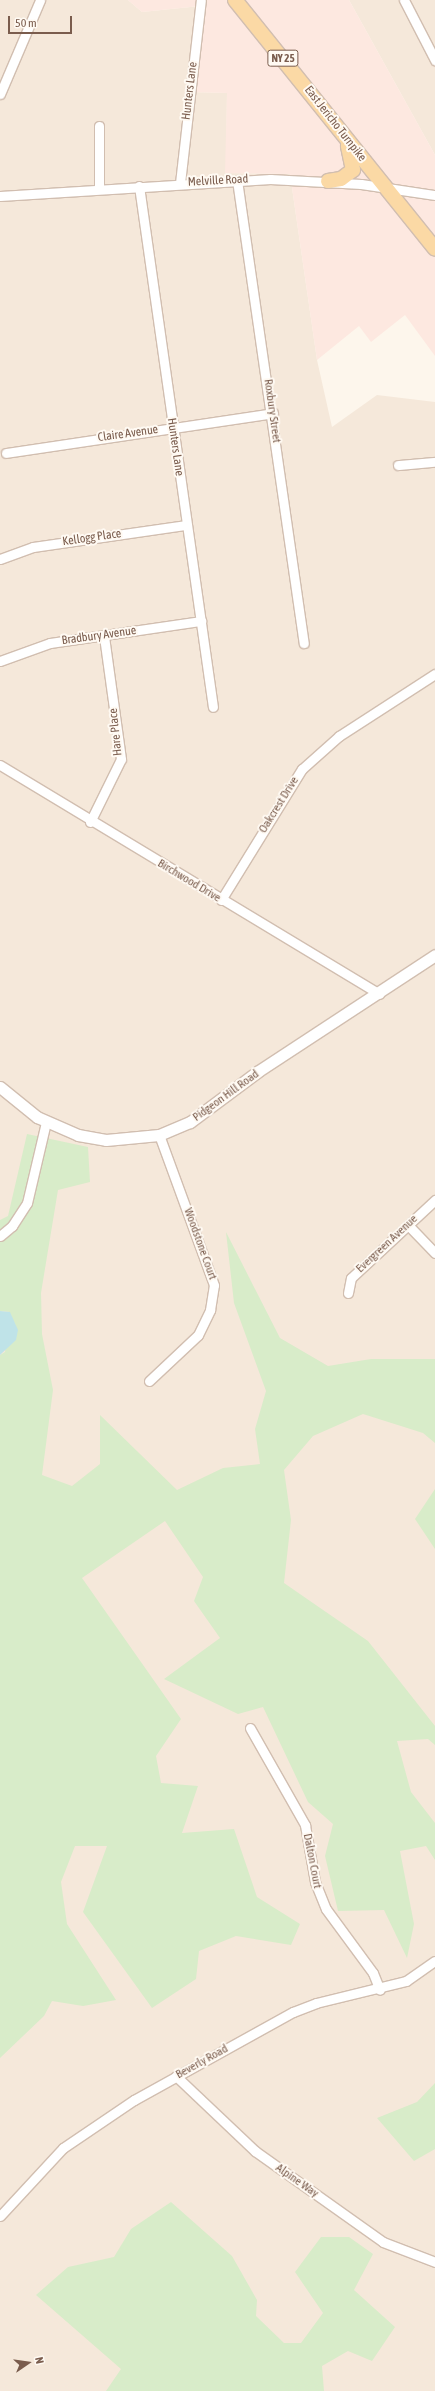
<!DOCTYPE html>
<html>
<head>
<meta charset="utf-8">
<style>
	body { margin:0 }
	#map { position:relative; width:435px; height:2391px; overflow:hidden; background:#fdf6ec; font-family:"Asap Condensed",sans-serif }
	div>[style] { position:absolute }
	.residential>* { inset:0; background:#f5e8da }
	.commercial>* { inset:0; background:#fde8e0 }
	.green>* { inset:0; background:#d8ecc9 }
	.water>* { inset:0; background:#bfe3e8 }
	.roads { filter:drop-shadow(1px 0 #d1beb0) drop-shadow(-1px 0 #d1beb0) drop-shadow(0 1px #d1beb0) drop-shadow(0 -1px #d1beb0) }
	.minor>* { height:9px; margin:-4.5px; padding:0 4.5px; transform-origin:4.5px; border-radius:4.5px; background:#fff }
	.tertiary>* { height:11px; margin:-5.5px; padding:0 5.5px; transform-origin:5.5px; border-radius:5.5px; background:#fff }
	.primary>* { height:14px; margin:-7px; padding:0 7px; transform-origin:7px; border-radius:7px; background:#fbd9a5 }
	span { translate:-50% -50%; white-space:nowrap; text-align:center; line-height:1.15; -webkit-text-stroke:4px #fffaf3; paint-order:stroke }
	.shield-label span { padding:1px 3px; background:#fffaf3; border:1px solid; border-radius:3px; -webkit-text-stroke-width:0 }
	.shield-label { font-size:11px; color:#7a5c4d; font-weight:700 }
	.street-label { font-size:12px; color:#7a5c4d }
	.north { position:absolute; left:8px; top:2343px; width:40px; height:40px; -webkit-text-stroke:3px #fffaf3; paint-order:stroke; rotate:77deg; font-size:11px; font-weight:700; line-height:16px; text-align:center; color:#7a5c4d }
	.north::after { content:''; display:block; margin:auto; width:14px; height:18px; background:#7a5c4d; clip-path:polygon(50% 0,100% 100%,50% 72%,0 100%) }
	.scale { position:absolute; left:8px; top:16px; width:64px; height:18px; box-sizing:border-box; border:2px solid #7a5c4d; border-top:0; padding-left:5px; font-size:12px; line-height:14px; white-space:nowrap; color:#7a5c4d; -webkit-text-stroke:3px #fffaf3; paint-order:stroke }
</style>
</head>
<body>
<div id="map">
	<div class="residential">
		<i style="clip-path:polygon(0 0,128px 0,142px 12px,200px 6px,190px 92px,227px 93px,226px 173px,290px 174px,317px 360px,332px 427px,377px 395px,435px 402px,435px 2391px,0 2391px)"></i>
		<i style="clip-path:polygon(349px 0,435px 0,435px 155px)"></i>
	</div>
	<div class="commercial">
		<i style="clip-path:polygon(128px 0,349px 0,435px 155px,435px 356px,405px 315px,371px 342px,359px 326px,317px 360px,290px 174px,225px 173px,227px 93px,190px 92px,200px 6px,142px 12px)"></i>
	</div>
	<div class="green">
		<i style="clip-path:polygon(27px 1134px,88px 1147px,90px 1182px,58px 1190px,41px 1293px,42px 1334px,53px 1390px,42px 1475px,72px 1486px,100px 1464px,100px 1415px,177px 1490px,223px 1468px,260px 1464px,255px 1429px,266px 1391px,234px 1303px,226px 1232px,280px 1338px,328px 1366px,371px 1359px,435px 1359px,435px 1443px,423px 1433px,363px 1414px,313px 1436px,284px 1470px,291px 1520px,284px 1583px,368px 1641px,435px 1726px,435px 1745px,428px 1739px,397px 1741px,411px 1792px,435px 1823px,435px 1860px,426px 1846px,400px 1851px,414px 1924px,407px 1958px,384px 1910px,338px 1911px,325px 1856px,333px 1824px,308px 1802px,263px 1707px,238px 1714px,164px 1679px,220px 1638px,194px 1601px,203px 1577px,165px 1521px,82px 1578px,181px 1719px,156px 1756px,161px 1783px,198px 1786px,182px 1833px,234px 1829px,257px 1897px,300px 1924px,291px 1945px,236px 1936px,199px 1951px,196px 1979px,152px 2008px,83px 1912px,107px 1846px,75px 1846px,61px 1882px,67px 1924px,116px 2000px,83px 2006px,52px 2001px,44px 2016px,0 2058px,0 1355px,5px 1352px,10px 1312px,0 1311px,0 1220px,8px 1216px)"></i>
		<i style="clip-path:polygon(435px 1489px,435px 1549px,415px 1519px)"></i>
		<i style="clip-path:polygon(435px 2083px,435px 2149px,414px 2161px,377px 2118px,417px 2102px)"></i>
		<i style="clip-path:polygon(171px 2202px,232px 2256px,257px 2300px,256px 2316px,284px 2343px,301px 2343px,323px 2313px,295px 2272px,321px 2237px,349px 2237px,373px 2254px,354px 2290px,395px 2327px,372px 2361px,348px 2351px,322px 2366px,324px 2391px,106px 2391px,121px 2369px,36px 2295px,68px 2267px,114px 2257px,131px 2229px)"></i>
	</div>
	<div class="water">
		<i style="clip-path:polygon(0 1311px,10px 1312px,18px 1330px,16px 1340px,0 1355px)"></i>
	</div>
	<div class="roads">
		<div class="minor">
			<i style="left:404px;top:0;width:68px;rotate:62.7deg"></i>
			<i style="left:0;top:94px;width:102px;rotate:-66.9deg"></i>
			<i style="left:99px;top:126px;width:63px;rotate:90deg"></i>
			<i style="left:237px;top:180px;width:468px;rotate:81.8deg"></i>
			<i style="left:180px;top:183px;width:184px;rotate:-83.5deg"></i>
			<i style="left:139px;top:186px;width:526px;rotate:81.92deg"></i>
			<i style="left:0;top:196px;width:271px;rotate:-3.6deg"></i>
			<i style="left:270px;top:179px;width:91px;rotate:3.1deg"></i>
			<i style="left:361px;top:184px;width:75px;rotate:8.5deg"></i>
			<i style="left:6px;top:453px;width:270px;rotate:-8.5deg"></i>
			<i style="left:398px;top:465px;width:37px;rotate:-5deg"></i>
			<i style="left:0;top:559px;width:35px;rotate:-20deg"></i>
			<i style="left:33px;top:547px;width:155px;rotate:-8.2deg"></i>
			<i style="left:0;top:661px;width:53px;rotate:-19.8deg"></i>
			<i style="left:50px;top:643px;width:153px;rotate:-8.3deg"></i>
			<i style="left:0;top:765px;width:443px;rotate:31.1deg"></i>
			<i style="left:90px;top:822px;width:70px;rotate:-63.8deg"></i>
			<i style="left:121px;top:759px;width:124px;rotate:-97.9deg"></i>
			<i style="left:221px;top:900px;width:154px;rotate:-58.3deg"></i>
			<i style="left:302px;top:769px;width:50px;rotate:-41.7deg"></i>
			<i style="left:339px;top:736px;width:114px;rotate:-32.9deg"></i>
			<i style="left:408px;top:1225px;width:39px;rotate:46deg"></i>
			<i style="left:0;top:1236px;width:16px;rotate:-40deg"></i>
			<i style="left:12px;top:1226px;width:27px;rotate:-57deg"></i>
			<i style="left:27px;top:1203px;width:83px;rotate:-76.8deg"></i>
			<i style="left:348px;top:1293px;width:15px;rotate:-79deg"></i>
			<i style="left:351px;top:1278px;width:115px;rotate:-42.9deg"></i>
			<i style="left:149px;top:1381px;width:67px;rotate:-43.2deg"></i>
			<i style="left:198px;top:1335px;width:28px;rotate:-64deg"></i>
			<i style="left:210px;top:1310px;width:25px;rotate:-81deg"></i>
			<i style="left:214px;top:1285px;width:160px;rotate:-110.1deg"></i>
			<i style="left:250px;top:1728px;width:112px;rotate:60.4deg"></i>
			<i style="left:305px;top:1825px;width:58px;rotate:80deg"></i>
			<i style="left:315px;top:1882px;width:29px;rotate:68deg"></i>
			<i style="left:326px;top:1909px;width:79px;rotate:53.7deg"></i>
			<i style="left:373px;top:1973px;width:18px;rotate:68deg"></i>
			<i style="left:176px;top:2076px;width:109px;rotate:43.5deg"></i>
			<i style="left:255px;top:2151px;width:157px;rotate:35.4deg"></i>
			<i style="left:383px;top:2242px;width:56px;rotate:21deg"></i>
			<i style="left:0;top:2216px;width:93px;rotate:-47.2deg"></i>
			<i style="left:63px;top:2148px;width:86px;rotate:-34.1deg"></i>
			<i style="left:134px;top:2100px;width:182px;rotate:-29deg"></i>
			<i style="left:293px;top:2012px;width:25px;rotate:-21deg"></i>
			<i style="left:316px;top:2003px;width:93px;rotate:-13.7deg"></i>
			<i style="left:406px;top:1981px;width:35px;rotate:-35deg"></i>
		</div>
		<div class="tertiary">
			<i style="left:0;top:1087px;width:48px;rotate:39deg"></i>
			<i style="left:37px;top:1117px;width:45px;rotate:23.7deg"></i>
			<i style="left:78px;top:1135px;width:28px;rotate:10deg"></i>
			<i style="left:106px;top:1140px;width:53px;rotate:-5.4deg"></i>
			<i style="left:159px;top:1135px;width:34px;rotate:-23deg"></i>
			<i style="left:190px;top:1122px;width:84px;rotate:-36.7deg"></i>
			<i style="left:257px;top:1072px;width:213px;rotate:-33.3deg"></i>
		</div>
		<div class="primary">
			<i style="left:235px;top:0;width:319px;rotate:51.2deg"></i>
			<i style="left:328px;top:181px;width:13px;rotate:-9deg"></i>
			<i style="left:341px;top:179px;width:15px;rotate:-37deg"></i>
			<i style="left:353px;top:170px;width:25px;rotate:-102deg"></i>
		</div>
	</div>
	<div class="shield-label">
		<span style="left:283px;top:58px">NY 25</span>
	</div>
	<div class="street-label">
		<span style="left:190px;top:91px;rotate:-83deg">Hunters Lane</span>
		<span style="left:335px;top:124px;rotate:52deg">East Jericho Turnpike</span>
		<span style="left:218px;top:181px;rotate:-3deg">Melville Road</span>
		<span style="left:272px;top:411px;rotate:82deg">Roxbury Street</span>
		<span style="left:128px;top:434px;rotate:-8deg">Claire Avenue</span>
		<span style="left:175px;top:447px;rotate:82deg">Hunters Lane</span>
		<span style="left:92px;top:538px;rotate:-8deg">Kellogg Place</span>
		<span style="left:99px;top:636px;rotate:-8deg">Bradbury Avenue</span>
		<span style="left:116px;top:732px;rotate:-96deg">Hare Place</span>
		<span style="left:279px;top:805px;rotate:-58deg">Oakcrest Drive</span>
		<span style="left:189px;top:881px;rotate:31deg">Birchwood Drive</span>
		<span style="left:226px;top:1096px;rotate:-36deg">Pidgeon Hill Road</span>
		<span style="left:200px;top:1244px;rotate:70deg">Woodstone Court</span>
		<span style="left:387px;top:1244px;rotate:-43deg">Evergreen Avenue</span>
		<span style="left:312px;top:1861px;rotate:79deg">Dalton Court</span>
		<span style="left:202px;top:2062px;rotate:-29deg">Beverly Road</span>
		<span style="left:297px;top:2181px;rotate:35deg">Alpine Way</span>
	</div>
	<div class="north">N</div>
	<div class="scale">50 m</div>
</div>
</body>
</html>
